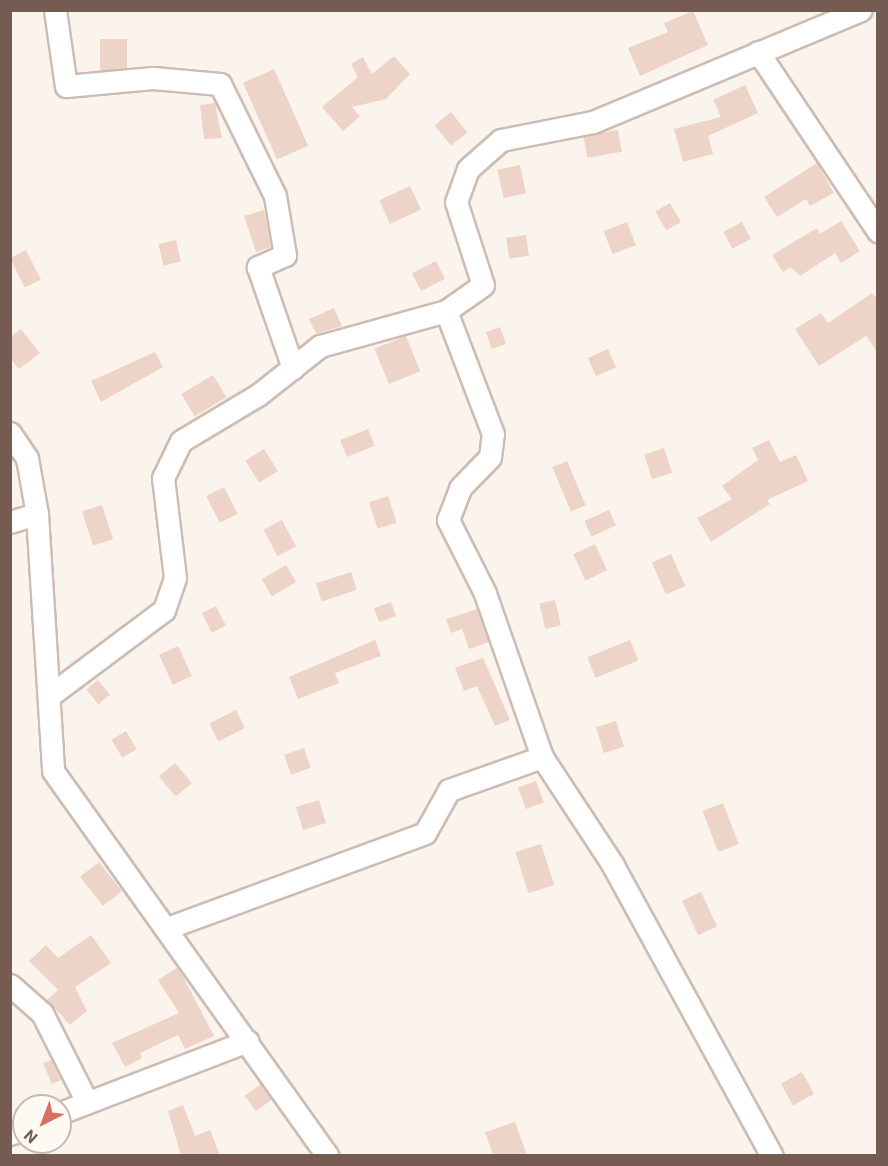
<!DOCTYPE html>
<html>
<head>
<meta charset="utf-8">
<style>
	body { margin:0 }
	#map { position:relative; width:888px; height:1166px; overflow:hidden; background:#fbf4ed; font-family:Roboto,sans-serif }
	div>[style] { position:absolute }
	.building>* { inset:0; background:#eed3c8; transform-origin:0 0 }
	.roads { filter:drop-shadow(2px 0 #cdbcb3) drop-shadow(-2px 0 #cdbcb3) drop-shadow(0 2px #cdbcb3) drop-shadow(0 -2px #cdbcb3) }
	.minor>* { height:21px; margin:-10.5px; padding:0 10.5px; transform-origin:10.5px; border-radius:10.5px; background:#fff }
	span { translate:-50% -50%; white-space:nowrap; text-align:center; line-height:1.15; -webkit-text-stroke:6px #fef9f3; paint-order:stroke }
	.frame { position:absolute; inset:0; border:12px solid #755b52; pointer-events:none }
	.north { position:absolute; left:12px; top:1094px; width:60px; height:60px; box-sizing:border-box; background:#fef9f3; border:2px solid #c7bab3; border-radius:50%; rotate:222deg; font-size:16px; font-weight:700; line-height:24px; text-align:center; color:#755b52 }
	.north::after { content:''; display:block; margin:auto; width:21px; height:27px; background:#d77061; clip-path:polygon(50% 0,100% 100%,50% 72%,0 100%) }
</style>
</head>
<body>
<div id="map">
	<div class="building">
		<i style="clip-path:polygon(693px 11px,708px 45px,640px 76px,628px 48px,668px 32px,664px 23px)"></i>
		<i style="left:100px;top:39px;width:27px;height:31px"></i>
		<i style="clip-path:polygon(394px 56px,410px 74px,386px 99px,352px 107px,360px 116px,343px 131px,322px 107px,358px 77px,351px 64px,363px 57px,372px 74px)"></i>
		<i style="left:274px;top:69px;width:84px;height:34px;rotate:66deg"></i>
		<i style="clip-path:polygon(745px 85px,758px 113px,708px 136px,713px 154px,683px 162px,674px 129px,721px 117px,713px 100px)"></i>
		<i style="clip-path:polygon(215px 103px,222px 138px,204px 139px,200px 105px)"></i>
		<i style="left:451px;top:112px;width:26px;height:21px;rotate:51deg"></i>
		<i style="left:618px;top:130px;width:22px;height:35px;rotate:80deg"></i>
		<i style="clip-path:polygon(817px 163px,834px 193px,810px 206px,806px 199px,777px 217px,764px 197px)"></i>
		<i style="left:520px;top:165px;width:29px;height:23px;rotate:78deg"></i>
		<i style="left:410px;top:186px;width:26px;height:34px;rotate:65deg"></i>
		<i style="left:670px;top:203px;width:22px;height:17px;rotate:60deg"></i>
		<i style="clip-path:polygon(264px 210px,271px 247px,256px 252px,244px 216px)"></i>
		<i style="clip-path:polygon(841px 221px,860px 251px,841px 263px,835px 253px,800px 276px,790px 267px,783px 272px,772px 255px,817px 228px,820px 234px)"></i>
		<i style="left:627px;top:222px;width:25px;height:25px;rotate:69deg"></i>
		<i style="left:742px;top:222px;width:19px;height:21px;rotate:62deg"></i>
		<i style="left:526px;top:235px;width:21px;height:20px;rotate:82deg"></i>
		<i style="left:176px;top:240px;width:22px;height:18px;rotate:77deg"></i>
		<i style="left:26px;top:250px;width:33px;height:18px;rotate:63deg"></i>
		<i style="left:436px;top:261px;width:20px;height:27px;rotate:63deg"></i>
		<i style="clip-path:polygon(872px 293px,878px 300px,878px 353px,866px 336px,819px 366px,795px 329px,821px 313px,828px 323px)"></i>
		<i style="clip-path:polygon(334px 308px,342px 326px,316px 334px,309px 319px)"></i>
		<i style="left:500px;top:327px;width:18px;height:15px;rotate:71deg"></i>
		<i style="clip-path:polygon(21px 329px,40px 353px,19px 369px,10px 358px,10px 337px)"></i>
		<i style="left:406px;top:336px;width:38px;height:34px;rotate:68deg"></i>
		<i style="left:608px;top:349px;width:20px;height:22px;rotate:66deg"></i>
		<i style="clip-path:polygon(155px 352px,163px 367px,101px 402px,91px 381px)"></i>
		<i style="left:213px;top:375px;width:26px;height:37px;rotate:59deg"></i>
		<i style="left:368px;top:429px;width:18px;height:30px;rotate:68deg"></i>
		<i style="clip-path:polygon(769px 440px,780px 462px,796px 455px,808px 481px,767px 500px,770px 504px,711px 542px,697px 518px,732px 499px,722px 486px,758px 460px,752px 448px)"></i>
		<i style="left:664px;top:448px;width:26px;height:21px;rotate:72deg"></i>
		<i style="left:264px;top:449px;width:26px;height:22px;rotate:58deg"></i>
		<i style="left:567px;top:461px;width:48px;height:16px;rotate:67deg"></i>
		<i style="left:224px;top:487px;width:30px;height:20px;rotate:63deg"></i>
		<i style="left:388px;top:496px;width:28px;height:20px;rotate:72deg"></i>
		<i style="left:102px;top:505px;width:36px;height:21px;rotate:72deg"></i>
		<i style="left:609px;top:510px;width:17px;height:27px;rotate:66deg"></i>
		<i style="left:282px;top:520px;width:30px;height:21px;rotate:62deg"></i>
		<i style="left:595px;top:544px;width:29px;height:24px;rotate:65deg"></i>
		<i style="left:671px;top:554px;width:35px;height:21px;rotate:66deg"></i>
		<i style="left:286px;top:565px;width:20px;height:28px;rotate:60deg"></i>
		<i style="left:351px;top:572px;width:19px;height:37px;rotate:72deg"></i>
		<i style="left:555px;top:600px;width:26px;height:16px;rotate:77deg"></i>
		<i style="left:391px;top:602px;width:15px;height:18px;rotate:70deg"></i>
		<i style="left:216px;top:606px;width:22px;height:16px;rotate:63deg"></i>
		<i style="clip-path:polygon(477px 609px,489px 642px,469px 649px,462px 629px,451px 633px,446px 619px)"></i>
		<i style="clip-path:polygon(375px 640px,381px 656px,335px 673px,339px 683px,298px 699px,289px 677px)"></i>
		<i style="left:630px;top:640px;width:22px;height:46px;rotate:68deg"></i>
		<i style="left:178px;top:646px;width:33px;height:21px;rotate:65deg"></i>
		<i style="clip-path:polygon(483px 658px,510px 720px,495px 726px,477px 686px,464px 691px,455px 668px)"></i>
		<i style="left:98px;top:680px;width:19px;height:15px;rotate:51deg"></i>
		<i style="left:236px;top:710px;width:20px;height:30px;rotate:63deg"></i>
		<i style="left:616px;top:721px;width:27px;height:21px;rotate:73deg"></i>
		<i style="left:126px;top:731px;width:21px;height:17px;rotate:59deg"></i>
		<i style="left:304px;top:748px;width:21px;height:21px;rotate:71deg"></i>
		<i style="left:175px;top:763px;width:26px;height:21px;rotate:50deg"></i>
		<i style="left:536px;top:781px;width:23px;height:19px;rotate:70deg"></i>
		<i style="left:319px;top:800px;width:24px;height:24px;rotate:73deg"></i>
		<i style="left:723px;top:803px;width:44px;height:22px;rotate:69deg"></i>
		<i style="left:541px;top:844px;width:43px;height:27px;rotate:72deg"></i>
		<i style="left:99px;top:862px;width:37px;height:24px;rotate:52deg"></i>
		<i style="left:701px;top:892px;width:38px;height:21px;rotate:65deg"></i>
		<i style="clip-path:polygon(91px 935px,111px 963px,75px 987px,87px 1011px,70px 1025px,47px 1000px,58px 990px,29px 961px,46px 945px,58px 958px)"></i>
		<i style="clip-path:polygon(178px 967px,214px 1036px,185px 1049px,178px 1035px,140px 1053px,142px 1058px,125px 1067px,112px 1043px,179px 1013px,158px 980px)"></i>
		<i style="clip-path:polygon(51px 1060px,61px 1080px,52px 1084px,43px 1063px)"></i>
		<i style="left:802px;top:1072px;width:25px;height:24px;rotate:61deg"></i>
		<i style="left:261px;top:1084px;width:19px;height:20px;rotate:54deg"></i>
		<i style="clip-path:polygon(183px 1105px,195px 1136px,210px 1130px,220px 1155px,181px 1155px,168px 1111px)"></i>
		<i style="clip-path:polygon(515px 1122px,527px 1155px,493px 1155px,485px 1132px)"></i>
	</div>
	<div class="roads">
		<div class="minor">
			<i style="left:55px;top:10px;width:77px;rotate:81.8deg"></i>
			<i style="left:66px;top:86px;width:87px;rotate:-5.3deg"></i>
			<i style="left:153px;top:78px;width:67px;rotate:5.1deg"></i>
			<i style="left:220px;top:84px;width:125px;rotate:63.8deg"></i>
			<i style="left:275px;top:196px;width:60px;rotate:80.4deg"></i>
			<i style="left:285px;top:255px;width:30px;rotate:156deg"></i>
			<i style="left:258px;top:267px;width:107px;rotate:70.9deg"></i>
			<i style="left:758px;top:52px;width:216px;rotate:56.2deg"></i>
			<i style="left:10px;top:433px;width:30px;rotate:56deg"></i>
			<i style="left:27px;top:458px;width:57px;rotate:79.9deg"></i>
			<i style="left:37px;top:514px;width:257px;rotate:86.4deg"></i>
			<i style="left:53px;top:771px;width:473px;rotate:54.5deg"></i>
			<i style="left:10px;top:522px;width:28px;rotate:-17deg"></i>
			<i style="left:49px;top:696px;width:144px;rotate:-36.8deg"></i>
			<i style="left:164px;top:610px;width:34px;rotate:-71deg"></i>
			<i style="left:175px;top:578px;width:101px;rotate:-96.8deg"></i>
			<i style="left:163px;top:478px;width:41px;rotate:-64.1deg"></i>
			<i style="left:181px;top:441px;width:90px;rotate:-30.9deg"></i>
			<i style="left:258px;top:395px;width:79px;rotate:-38.3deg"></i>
			<i style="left:320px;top:346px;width:131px;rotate:-15.5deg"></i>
			<i style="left:167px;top:928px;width:275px;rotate:-20.2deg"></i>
			<i style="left:425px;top:833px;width:49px;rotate:-60.8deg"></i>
			<i style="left:449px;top:790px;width:99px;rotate:-19.5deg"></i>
			<i style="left:10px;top:985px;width:43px;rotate:41.2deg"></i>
			<i style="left:42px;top:1013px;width:100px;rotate:63.2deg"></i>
			<i style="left:60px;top:1113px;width:201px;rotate:-21deg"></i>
			<i style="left:10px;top:1134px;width:15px;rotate:-20deg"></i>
			<i style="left:772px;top:1156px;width:332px;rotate:-118.7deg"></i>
			<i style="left:613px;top:865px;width:129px;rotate:-123.3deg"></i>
			<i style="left:542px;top:757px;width:174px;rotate:-109.2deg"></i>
			<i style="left:485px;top:593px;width:82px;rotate:-116.9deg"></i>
			<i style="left:448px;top:520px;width:34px;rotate:-69deg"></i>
			<i style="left:460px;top:488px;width:43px;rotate:-45.9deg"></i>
			<i style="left:490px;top:457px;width:23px;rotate:-83deg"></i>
			<i style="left:493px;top:434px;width:132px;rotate:-110.9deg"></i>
			<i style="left:446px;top:311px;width:45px;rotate:-35.1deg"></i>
			<i style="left:483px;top:285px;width:87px;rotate:-108deg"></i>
			<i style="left:456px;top:202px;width:35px;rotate:-70deg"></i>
			<i style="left:468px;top:169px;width:44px;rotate:-41.3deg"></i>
			<i style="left:501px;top:140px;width:94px;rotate:-11.1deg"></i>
			<i style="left:593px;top:122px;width:290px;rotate:-22.7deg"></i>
		</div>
	</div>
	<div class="frame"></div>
	<div class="north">N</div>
</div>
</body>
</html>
